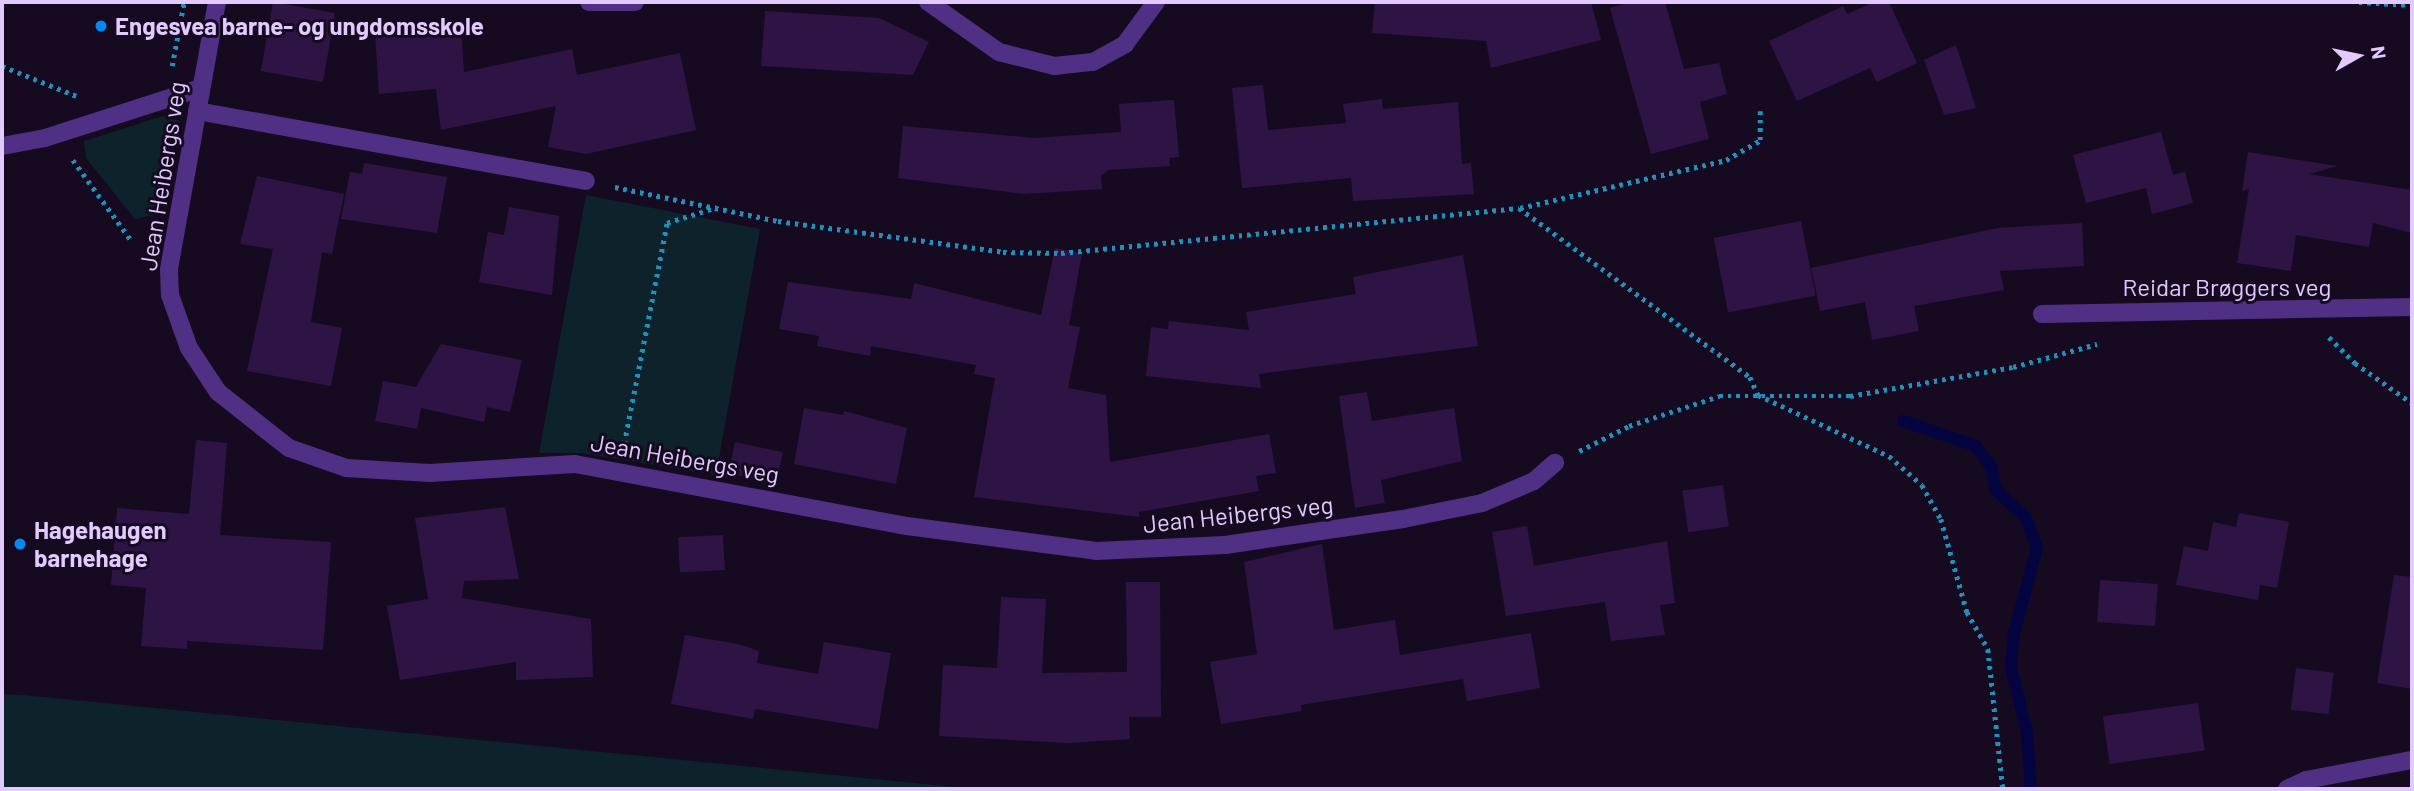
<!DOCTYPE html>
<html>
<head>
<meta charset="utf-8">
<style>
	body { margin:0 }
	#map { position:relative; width:2414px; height:791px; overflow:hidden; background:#160a21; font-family:Barlow,sans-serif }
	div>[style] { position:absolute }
	.green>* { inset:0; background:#0d222b }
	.stream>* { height:12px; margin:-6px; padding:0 6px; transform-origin:6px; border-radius:6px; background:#040540 }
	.building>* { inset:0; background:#2e1444; transform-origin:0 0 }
	.path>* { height:4.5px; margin-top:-2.25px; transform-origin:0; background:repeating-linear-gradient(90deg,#2091bd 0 3.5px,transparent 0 8.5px) }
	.service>* { height:18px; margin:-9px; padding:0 9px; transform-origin:9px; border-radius:9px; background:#503085 }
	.minor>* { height:18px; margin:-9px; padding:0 9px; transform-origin:9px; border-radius:9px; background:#503085 }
	.dots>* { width:19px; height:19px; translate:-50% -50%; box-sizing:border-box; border:4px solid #160a21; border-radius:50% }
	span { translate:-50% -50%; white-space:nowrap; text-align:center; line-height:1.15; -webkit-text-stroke:6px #160a21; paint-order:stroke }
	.poi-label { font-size:24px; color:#e2caff; font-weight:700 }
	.left { translate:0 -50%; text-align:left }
	.street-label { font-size:24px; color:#e2caff }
	.frame { position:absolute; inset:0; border:4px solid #e2caff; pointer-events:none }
	.north { position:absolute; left:2323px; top:21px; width:70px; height:70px; -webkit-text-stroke:5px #160a21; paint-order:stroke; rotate:81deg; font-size:19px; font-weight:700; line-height:28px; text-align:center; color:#e2caff }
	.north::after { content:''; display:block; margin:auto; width:24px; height:32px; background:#e2caff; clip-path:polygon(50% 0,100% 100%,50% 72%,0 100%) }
</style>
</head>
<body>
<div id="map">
	<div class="green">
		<i style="clip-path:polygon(163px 116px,180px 121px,163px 201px,153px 215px,135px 219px,86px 158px,84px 141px)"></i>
		<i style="clip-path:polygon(586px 195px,760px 229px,716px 475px,581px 453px,539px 453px)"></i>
		<i style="clip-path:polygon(2px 694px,23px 695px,976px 789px,2px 789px)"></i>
	</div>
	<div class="stream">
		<i style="left:1903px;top:421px;width:77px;rotate:18.9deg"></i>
		<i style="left:1976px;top:446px;width:26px;rotate:54deg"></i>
		<i style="left:1991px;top:467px;width:24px;rotate:78deg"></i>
		<i style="left:1996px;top:490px;width:41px;rotate:43deg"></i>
		<i style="left:2026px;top:518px;width:32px;rotate:70deg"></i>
		<i style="left:2037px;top:548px;width:88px;rotate:105.1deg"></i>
		<i style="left:2014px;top:633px;width:34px;rotate:95deg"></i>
		<i style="left:2011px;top:667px;width:67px;rotate:76.2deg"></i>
		<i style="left:2027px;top:732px;width:57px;rotate:86deg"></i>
	</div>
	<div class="building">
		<i style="left:273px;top:2px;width:63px;height:70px;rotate:10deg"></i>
		<i style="clip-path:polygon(1375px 2px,1591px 2px,1601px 40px,1491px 68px,1486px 41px,1372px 33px)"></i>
		<i style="clip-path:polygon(1631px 2px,1665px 2px,1684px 69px,1719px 63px,1727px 94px,1700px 102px,1709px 139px,1651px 154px,1610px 8px)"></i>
		<i style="clip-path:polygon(1874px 2px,1889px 2px,1917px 63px,1877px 82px,1870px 68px,1797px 101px,1769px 41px,1843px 6px,1847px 14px)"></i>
		<i style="clip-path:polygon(765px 11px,879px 18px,929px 42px,913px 75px,761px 66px)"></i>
		<i style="clip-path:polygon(461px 28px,464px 72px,572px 49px,577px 75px,680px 53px,696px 130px,586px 154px,548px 147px,556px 106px,441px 130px,436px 89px,379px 94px,375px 34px)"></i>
		<i style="clip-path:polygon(1956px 45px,1976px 108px,1944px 115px,1924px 60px)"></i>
		<i style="clip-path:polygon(1263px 85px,1268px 130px,1346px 123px,1343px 104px,1382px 99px,1383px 109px,1458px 102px,1462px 164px,1471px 163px,1474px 194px,1353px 201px,1351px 178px,1242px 188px,1232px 88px)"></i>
		<i style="clip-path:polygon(1174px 100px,1179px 157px,1169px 158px,1170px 166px,1108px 170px,1101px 176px,1102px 189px,1024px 194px,898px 178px,903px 126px,1034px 138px,1121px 132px,1119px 104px)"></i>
		<i style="clip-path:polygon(2161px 132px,2173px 175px,2185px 172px,2193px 203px,2152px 214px,2146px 188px,2086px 203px,2073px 155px)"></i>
		<i style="clip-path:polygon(2248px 152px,2338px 166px,2309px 174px,2412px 190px,2412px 233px,2373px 223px,2369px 247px,2296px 235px,2291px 271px,2237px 263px,2249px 189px,2242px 191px)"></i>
		<i style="clip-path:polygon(364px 163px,447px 177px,437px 233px,341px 219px,350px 172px,362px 174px)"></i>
		<i style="clip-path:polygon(257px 176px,344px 194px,332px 254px,322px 252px,311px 322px,342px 328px,331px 386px,247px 371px,273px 249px,240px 244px)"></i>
		<i style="clip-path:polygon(509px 207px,559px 216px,552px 295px,479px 282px,488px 232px,504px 235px)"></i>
		<i style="left:1801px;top:221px;width:76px;height:89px;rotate:79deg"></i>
		<i style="clip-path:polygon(2082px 223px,2084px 266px,2000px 271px,2004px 290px,1914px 306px,1919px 331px,1872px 340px,1865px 302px,1820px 311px,1811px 268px,1998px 228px)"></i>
		<i style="clip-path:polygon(1055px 248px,1082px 253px,1069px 325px,1080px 327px,1068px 388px,1106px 395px,1110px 462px,1269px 434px,1276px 473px,1256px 476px,1259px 491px,1139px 512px,1139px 517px,974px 497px,995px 378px,974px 374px,976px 365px,871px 346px,870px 356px,817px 346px,819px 336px,779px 329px,788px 282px,911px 299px,914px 283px,1041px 315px)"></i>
		<i style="clip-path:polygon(1463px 255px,1478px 346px,1259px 374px,1261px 388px,1146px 376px,1151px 327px,1168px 329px,1169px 321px,1249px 330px,1246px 312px,1356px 294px,1353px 277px)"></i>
		<i style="clip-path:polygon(441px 344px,522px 360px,510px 412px,487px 407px,484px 422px,421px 408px,417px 429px,375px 421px,383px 381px,416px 387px)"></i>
		<i style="clip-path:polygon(1367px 392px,1372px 421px,1454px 408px,1462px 461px,1381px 480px,1385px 503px,1355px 508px,1339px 396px)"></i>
		<i style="clip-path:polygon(804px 408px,843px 415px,844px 411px,907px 428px,896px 484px,794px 464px)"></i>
		<i style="clip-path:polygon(196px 440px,227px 443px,220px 535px,331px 542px,323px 650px,187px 641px,187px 649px,141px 646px,146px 588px,111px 585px,117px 508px,189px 514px)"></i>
		<i style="left:735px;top:442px;width:49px;height:32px;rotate:12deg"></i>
		<i style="left:1723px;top:485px;width:42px;height:41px;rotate:82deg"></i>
		<i style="clip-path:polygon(505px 507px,519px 579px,464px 581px,462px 598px,591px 619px,593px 677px,516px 680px,516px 662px,400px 680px,387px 606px,428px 599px,415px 518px)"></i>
		<i style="clip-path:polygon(2239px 513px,2289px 522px,2277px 588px,2260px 585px,2258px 600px,2176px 585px,2184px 546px,2208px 551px,2213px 522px,2236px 527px)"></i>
		<i style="clip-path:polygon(1527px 526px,1534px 566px,1667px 541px,1675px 603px,1660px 605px,1665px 635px,1611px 641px,1605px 602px,1506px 616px,1492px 532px)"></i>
		<i style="left:723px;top:535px;width:35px;height:45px;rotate:87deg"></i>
		<i style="clip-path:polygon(1322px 544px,1334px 630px,1395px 620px,1400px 655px,1531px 633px,1540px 688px,1467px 701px,1463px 679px,1301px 705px,1302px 711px,1221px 724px,1210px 662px,1257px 654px,1244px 562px)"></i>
		<i style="clip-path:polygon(2394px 575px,2412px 577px,2412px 689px,2377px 683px)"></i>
		<i style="left:2100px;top:580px;width:58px;height:42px;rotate:4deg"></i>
		<i style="clip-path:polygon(1126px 582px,1160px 582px,1161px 717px,1129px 717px,1130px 739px,1068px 743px,939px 736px,943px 665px,997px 668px,1001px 597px,1046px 599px,1042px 673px,1127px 672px)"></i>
		<i style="clip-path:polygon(685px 635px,738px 644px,759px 651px,757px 663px,818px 674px,824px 642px,891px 653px,878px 729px,755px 709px,753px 719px,671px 704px)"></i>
		<i style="left:2296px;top:668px;width:38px;height:42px;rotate:7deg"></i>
		<i style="left:2198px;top:703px;width:48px;height:96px;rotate:82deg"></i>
	</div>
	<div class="path">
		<i style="left:2359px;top:2px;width:53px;rotate:3.2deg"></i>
		<i style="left:2px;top:66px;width:83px;rotate:21.9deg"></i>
		<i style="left:172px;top:66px;width:65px;rotate:-79.4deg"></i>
		<i style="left:73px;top:160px;width:99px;rotate:54.1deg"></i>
		<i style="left:615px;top:187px;width:167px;rotate:11.8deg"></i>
		<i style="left:778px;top:221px;width:227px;rotate:7.8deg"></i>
		<i style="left:1003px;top:252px;width:58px;rotate:1deg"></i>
		<i style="left:1061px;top:253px;width:460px;rotate:-5.6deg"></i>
		<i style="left:1519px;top:208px;width:286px;rotate:36.2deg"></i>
		<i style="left:1750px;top:377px;width:20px;rotate:66deg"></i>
		<i style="left:1758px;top:395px;width:145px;rotate:25deg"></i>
		<i style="left:1889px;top:456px;width:44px;rotate:41.3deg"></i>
		<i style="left:1922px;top:485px;width:39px;rotate:61deg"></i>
		<i style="left:1941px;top:519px;width:97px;rotate:74.4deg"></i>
		<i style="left:1967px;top:612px;width:43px;rotate:60.4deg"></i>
		<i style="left:1988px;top:649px;width:141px;rotate:83.9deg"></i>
		<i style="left:1520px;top:208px;width:212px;rotate:-13.1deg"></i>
		<i style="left:1726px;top:160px;width:39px;rotate:-30deg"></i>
		<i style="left:1760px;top:140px;width:29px;rotate:-90deg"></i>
		<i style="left:2329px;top:337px;width:37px;rotate:45deg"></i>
		<i style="left:2355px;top:363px;width:70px;rotate:35.1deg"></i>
		<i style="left:624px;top:444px;width:225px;rotate:-79deg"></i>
		<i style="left:667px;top:223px;width:52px;rotate:-17.7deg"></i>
		<i style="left:1579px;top:451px;width:56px;rotate:-26.6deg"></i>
		<i style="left:1629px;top:426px;width:95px;rotate:-18.4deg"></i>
		<i style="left:1719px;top:396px;width:131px"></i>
		<i style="left:1850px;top:396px;width:166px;rotate:-10.1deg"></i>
		<i style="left:2013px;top:367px;width:87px;rotate:-15.3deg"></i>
	</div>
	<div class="service">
		<i style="left:589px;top:2px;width:46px"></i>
		<i style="left:928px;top:2px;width:87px;rotate:35.2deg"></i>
		<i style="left:999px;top:52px;width:57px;rotate:14.3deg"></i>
		<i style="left:1054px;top:66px;width:39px;rotate:-6deg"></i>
		<i style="left:1093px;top:62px;width:37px;rotate:-29deg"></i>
		<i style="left:1125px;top:44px;width:52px;rotate:-53.6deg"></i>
		<i style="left:197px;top:111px;width:395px;rotate:10.2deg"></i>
		<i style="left:2px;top:146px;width:44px;rotate:-10.5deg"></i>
		<i style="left:45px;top:138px;width:164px;rotate:-17.8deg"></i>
	</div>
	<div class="minor">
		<i style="left:217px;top:2px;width:271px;rotate:100.2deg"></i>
		<i style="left:169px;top:269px;width:26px;rotate:88deg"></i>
		<i style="left:170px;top:295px;width:56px;rotate:70.3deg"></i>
		<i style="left:189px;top:348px;width:53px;rotate:56.6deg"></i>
		<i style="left:218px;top:392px;width:90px;rotate:38.3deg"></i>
		<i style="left:289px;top:448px;width:60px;rotate:19.3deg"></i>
		<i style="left:346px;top:468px;width:84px;rotate:3.4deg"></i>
		<i style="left:430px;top:473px;width:145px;rotate:-3.6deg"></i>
		<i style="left:575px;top:464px;width:338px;rotate:10.6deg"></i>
		<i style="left:907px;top:526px;width:191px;rotate:7.5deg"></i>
		<i style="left:1096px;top:551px;width:129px;rotate:-2.7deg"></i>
		<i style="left:1225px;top:545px;width:180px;rotate:-8.3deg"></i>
		<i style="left:1403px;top:519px;width:81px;rotate:-11.4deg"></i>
		<i style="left:1482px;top:503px;width:56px;rotate:-22.9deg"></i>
		<i style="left:1534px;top:481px;width:28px;rotate:-41deg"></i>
		<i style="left:2042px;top:314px;width:370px;rotate:-1.1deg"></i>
		<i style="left:2287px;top:789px;width:21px;rotate:-25deg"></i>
		<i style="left:2306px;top:780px;width:108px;rotate:-10.7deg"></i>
	</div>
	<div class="dots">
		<i style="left:101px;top:26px;background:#0089f5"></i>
		<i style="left:20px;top:544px;background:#0089f5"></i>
	</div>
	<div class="poi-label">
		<span class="left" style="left:115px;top:26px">Engesvea barne- og ungdomsskole</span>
		<span class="left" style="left:34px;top:544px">Hagehaugen<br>barnehage</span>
	</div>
	<div class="street-label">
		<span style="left:162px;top:176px;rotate:-81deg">Jean Heibergs veg</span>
		<span style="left:2227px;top:287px">Reidar Brøggers veg</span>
		<span style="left:685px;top:458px;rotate:10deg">Jean Heibergs veg</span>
		<span style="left:1238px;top:514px;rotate:-6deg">Jean Heibergs veg</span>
	</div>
	<div class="frame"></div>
	<div class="north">N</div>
</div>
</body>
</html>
